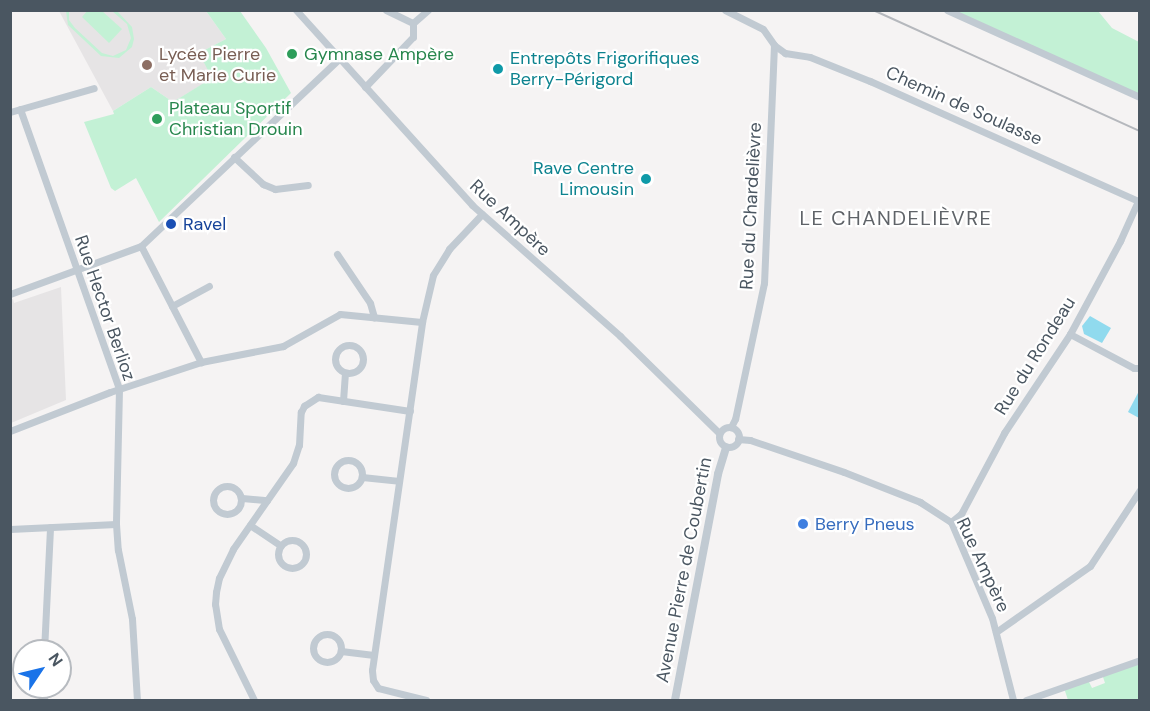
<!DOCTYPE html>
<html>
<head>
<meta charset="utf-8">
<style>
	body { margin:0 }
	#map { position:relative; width:1150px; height:711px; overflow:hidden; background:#f5f3f3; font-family:"DM Sans",sans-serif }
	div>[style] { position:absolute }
	.education>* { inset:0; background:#e6e4e5 }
	.green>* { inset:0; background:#c3f1d5 }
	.water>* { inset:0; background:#90daee }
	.minor>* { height:7px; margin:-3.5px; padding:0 3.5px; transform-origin:3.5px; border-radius:3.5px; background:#c1cad2 }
	.minor>.ring { margin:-3.5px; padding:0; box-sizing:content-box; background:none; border:7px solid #c1cad2; border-radius:50% }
	.tertiary>* { height:8px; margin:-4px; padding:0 4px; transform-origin:4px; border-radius:4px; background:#c1cad2 }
	.rail>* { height:2px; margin:-1px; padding:0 1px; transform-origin:1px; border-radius:1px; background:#b5b8bd }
	.dots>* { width:16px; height:16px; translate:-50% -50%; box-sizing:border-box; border:3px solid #fff; border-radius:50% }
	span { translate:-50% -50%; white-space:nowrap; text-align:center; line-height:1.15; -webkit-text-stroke:4.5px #fff; paint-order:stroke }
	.leisure-label { font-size:18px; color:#27864d }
	.left { translate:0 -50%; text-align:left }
	.education-label { font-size:18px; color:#785e54 }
	.culture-label { font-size:18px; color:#0d838f }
	.right { translate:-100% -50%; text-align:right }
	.street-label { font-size:18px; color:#4a5661 }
	.transit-label { font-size:18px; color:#164399 }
	.shop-label { font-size:18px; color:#366cbe }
	.neighbourhood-label { font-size:20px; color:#5f6368; letter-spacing:1.5px }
	.frame { position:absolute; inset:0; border:12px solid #4a5661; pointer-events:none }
	.north { position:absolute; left:12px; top:639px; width:60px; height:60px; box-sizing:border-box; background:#fff; border:2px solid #b7bbc0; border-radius:50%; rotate:55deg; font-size:16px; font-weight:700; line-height:24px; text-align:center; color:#4a5661 }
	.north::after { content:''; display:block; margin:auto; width:21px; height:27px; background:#1a73e8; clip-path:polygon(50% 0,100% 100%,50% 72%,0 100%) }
</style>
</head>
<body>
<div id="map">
	<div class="education">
		<i style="clip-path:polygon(59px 11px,206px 11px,226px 39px,199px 53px,213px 78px,173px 102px,151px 87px,113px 111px)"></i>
		<i style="clip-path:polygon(61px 287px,66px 400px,11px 423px,11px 300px,13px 299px,14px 303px)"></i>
	</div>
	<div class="green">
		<i style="clip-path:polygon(88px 10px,102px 11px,122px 29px,109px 43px,82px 17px)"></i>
		<i style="clip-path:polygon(66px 11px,69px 11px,69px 20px,75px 28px,102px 53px,113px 56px,126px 50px,131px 38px,127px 24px,112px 11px,117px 11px,132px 27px,134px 39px,132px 47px,119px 58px,101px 56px,68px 25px)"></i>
		<i style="clip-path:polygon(206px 11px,240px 11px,266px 48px,291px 93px,159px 222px,136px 178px,115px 191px,111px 188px,84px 122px,114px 114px,113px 111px,151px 87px,173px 102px,212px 78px,199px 53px,226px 39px)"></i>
		<i style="clip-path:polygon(953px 11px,1098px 11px,1112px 28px,1139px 42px,1139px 95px)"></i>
		<i style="clip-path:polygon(1139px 663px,1139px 700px,1068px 700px,1064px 688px,1088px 680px,1092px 688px,1105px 683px,1102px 674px)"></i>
	</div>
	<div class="water">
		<i style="clip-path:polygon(1090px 316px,1111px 328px,1102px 343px,1084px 334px,1082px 326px)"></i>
		<i style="clip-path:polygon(1139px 391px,1140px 418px,1139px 418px,1128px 412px)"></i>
	</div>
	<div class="minor">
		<i style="left:296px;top:10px;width:263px;rotate:47.9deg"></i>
		<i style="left:472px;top:205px;width:198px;rotate:41.5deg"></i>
		<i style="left:620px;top:336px;width:139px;rotate:44.4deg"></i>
		<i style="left:386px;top:10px;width:30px;rotate:26deg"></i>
		<i style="left:413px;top:23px;width:20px;rotate:-41deg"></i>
		<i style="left:725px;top:10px;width:42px;rotate:26.6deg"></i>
		<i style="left:763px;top:29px;width:19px;rotate:55deg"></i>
		<i style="left:774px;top:45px;width:238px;rotate:92.4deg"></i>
		<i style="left:764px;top:283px;width:139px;rotate:102deg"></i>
		<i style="left:735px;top:419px;width:9px;rotate:117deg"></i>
		<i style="left:947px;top:10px;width:212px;rotate:24.3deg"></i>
		<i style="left:774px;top:45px;width:14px;rotate:36deg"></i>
		<i style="left:785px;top:53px;width:25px;rotate:9deg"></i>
		<i style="left:810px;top:57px;width:65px;rotate:21.8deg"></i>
		<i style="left:870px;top:81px;width:296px;rotate:24.1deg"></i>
		<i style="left:365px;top:87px;width:69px;rotate:-46.2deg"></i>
		<i style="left:413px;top:37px;width:14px;rotate:-90deg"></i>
		<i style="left:20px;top:109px;width:297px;rotate:70.5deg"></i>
		<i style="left:119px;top:389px;width:135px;rotate:91.3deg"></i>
		<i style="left:116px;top:524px;width:26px;rotate:86deg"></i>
		<i style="left:118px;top:550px;width:70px;rotate:78.5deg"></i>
		<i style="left:132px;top:619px;width:81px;rotate:86.5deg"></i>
		<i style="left:10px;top:112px;width:87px;rotate:-15.9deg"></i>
		<i style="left:234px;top:157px;width:40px;rotate:43deg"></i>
		<i style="left:263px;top:184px;width:13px;rotate:23deg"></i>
		<i style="left:275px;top:189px;width:33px;rotate:-7deg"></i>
		<i style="left:141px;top:246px;width:131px;rotate:62.7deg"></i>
		<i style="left:337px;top:254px;width:59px;rotate:56deg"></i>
		<i style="left:370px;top:303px;width:15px;rotate:74deg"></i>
		<i style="left:10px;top:294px;width:140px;rotate:-20.1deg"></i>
		<i style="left:141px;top:246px;width:272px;rotate:-43.4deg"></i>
		<i style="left:172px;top:306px;width:42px;rotate:-28.4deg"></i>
		<i style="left:1070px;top:334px;width:72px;rotate:28deg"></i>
		<i style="left:1134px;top:368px;width:6px"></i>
		<i class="ring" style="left:335px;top:345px;width:21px;height:21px"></i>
		<i style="left:343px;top:401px;width:28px;rotate:-86deg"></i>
		<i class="ring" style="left:719px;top:427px;width:13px;height:13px"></i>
		<i style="left:10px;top:431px;width:107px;rotate:-21.3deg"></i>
		<i style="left:110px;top:392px;width:96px;rotate:-18.2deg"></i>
		<i style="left:201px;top:362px;width:84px;rotate:-11deg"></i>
		<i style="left:283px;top:346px;width:65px;rotate:-29.3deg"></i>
		<i style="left:340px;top:314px;width:82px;rotate:5.6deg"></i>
		<i style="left:738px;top:439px;width:12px;rotate:5deg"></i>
		<i style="left:750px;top:440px;width:99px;rotate:18.8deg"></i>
		<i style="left:844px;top:472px;width:82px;rotate:21.5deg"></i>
		<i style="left:920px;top:502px;width:37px;rotate:33deg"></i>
		<i style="left:951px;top:522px;width:104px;rotate:66.9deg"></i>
		<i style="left:992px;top:618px;width:85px;rotate:75.6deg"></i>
		<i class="ring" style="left:334px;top:460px;width:21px;height:21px"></i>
		<i style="left:362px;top:477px;width:37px;rotate:6deg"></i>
		<i class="ring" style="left:213px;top:486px;width:21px;height:21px"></i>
		<i style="left:242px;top:498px;width:25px;rotate:5deg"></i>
		<i style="left:951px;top:522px;width:13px;rotate:-39deg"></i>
		<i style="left:961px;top:514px;width:92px;rotate:-62deg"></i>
		<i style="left:1004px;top:433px;width:119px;rotate:-56.3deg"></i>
		<i style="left:1070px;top:334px;width:106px;rotate:-61.7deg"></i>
		<i style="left:1120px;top:241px;width:44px;rotate:-65.8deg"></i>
		<i style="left:250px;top:525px;width:37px;rotate:34deg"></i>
		<i style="left:10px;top:529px;width:106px;rotate:-2.7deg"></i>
		<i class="ring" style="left:278px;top:540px;width:21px;height:21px"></i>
		<i style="left:996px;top:632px;width:115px;rotate:-35.1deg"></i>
		<i style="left:1090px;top:566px;width:91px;rotate:-56.7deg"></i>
		<i class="ring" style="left:313px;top:634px;width:21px;height:21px"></i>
		<i style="left:44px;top:651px;width:124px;rotate:-87.2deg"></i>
		<i style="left:341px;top:651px;width:33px;rotate:7deg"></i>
		<i style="left:44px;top:687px;width:13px;rotate:90deg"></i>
		<i style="left:254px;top:700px;width:79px;rotate:-116.2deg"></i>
		<i style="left:219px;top:629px;width:25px;rotate:-99deg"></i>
		<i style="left:215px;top:604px;width:12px;rotate:-85deg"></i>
		<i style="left:216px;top:592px;width:14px;rotate:-78deg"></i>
		<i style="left:219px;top:578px;width:32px;rotate:-64deg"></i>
		<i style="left:233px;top:549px;width:105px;rotate:-55.1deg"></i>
		<i style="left:293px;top:463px;width:19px;rotate:-72deg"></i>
		<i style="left:299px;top:445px;width:33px;rotate:-87deg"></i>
		<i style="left:301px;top:412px;width:7px;rotate:-63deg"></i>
		<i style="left:304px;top:406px;width:17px;rotate:-33deg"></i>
		<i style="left:318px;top:397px;width:93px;rotate:8.7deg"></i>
		<i style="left:426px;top:700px;width:49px;rotate:-166deg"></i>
		<i style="left:378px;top:688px;width:9px;rotate:-122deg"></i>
		<i style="left:373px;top:680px;width:10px;rotate:-96deg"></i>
		<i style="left:372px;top:670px;width:352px;rotate:-81.8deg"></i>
		<i style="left:422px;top:322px;width:48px;rotate:-76.8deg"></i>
		<i style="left:433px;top:275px;width:31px;rotate:-58deg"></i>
		<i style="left:449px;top:249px;width:48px;rotate:-46.7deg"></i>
		<i style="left:1026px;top:700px;width:121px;rotate:-19.3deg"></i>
	</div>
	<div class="tertiary">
		<i style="left:675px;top:700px;width:230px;rotate:-79.2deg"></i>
		<i style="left:718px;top:474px;width:28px;rotate:-73deg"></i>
	</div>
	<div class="rail">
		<i style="left:873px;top:10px;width:293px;rotate:24.4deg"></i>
	</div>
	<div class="dots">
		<i style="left:292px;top:54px;background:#2e9e5b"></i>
		<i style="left:147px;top:65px;background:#8d6e63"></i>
		<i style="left:498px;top:69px;background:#0f9aa8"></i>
		<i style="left:157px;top:119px;background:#2e9e5b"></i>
		<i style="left:646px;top:179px;background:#0f9aa8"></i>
		<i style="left:171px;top:224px;background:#1a4fb4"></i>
		<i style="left:803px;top:524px;background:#3f7fe0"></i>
	</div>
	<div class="leisure-label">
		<span class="left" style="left:304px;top:54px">Gymnase Ampère</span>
		<span class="left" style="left:169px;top:119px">Plateau Sportif<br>Christian Drouin</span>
	</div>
	<div class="education-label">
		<span class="left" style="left:159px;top:65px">Lycée Pierre<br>et Marie Curie</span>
	</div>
	<div class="culture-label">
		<span class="left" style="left:510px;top:69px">Entrepôts Frigorifiques<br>Berry-Périgord</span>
		<span class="right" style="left:634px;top:179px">Rave Centre<br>Limousin</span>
	</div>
	<div class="street-label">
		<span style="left:964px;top:106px;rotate:24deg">Chemin de Soulasse</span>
		<span style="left:751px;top:206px;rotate:-87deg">Rue du Chardelièvre</span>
		<span style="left:510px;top:218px;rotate:43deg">Rue Ampère</span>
		<span style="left:105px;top:308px;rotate:71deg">Rue Hector Berlioz</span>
		<span style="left:1035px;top:356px;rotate:-58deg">Rue du Rondeau</span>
		<span style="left:983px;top:565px;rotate:65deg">Rue Ampère</span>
		<span style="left:684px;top:570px;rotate:-79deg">Avenue Pierre de Coubertin</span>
	</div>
	<div class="transit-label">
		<span class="left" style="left:183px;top:224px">Ravel</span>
	</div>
	<div class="shop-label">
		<span class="left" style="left:815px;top:524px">Berry Pneus</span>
	</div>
	<div class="neighbourhood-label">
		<span style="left:896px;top:218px">LE CHANDELIÈVRE</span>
	</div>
	<div class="frame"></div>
	<div class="north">N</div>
</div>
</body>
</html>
